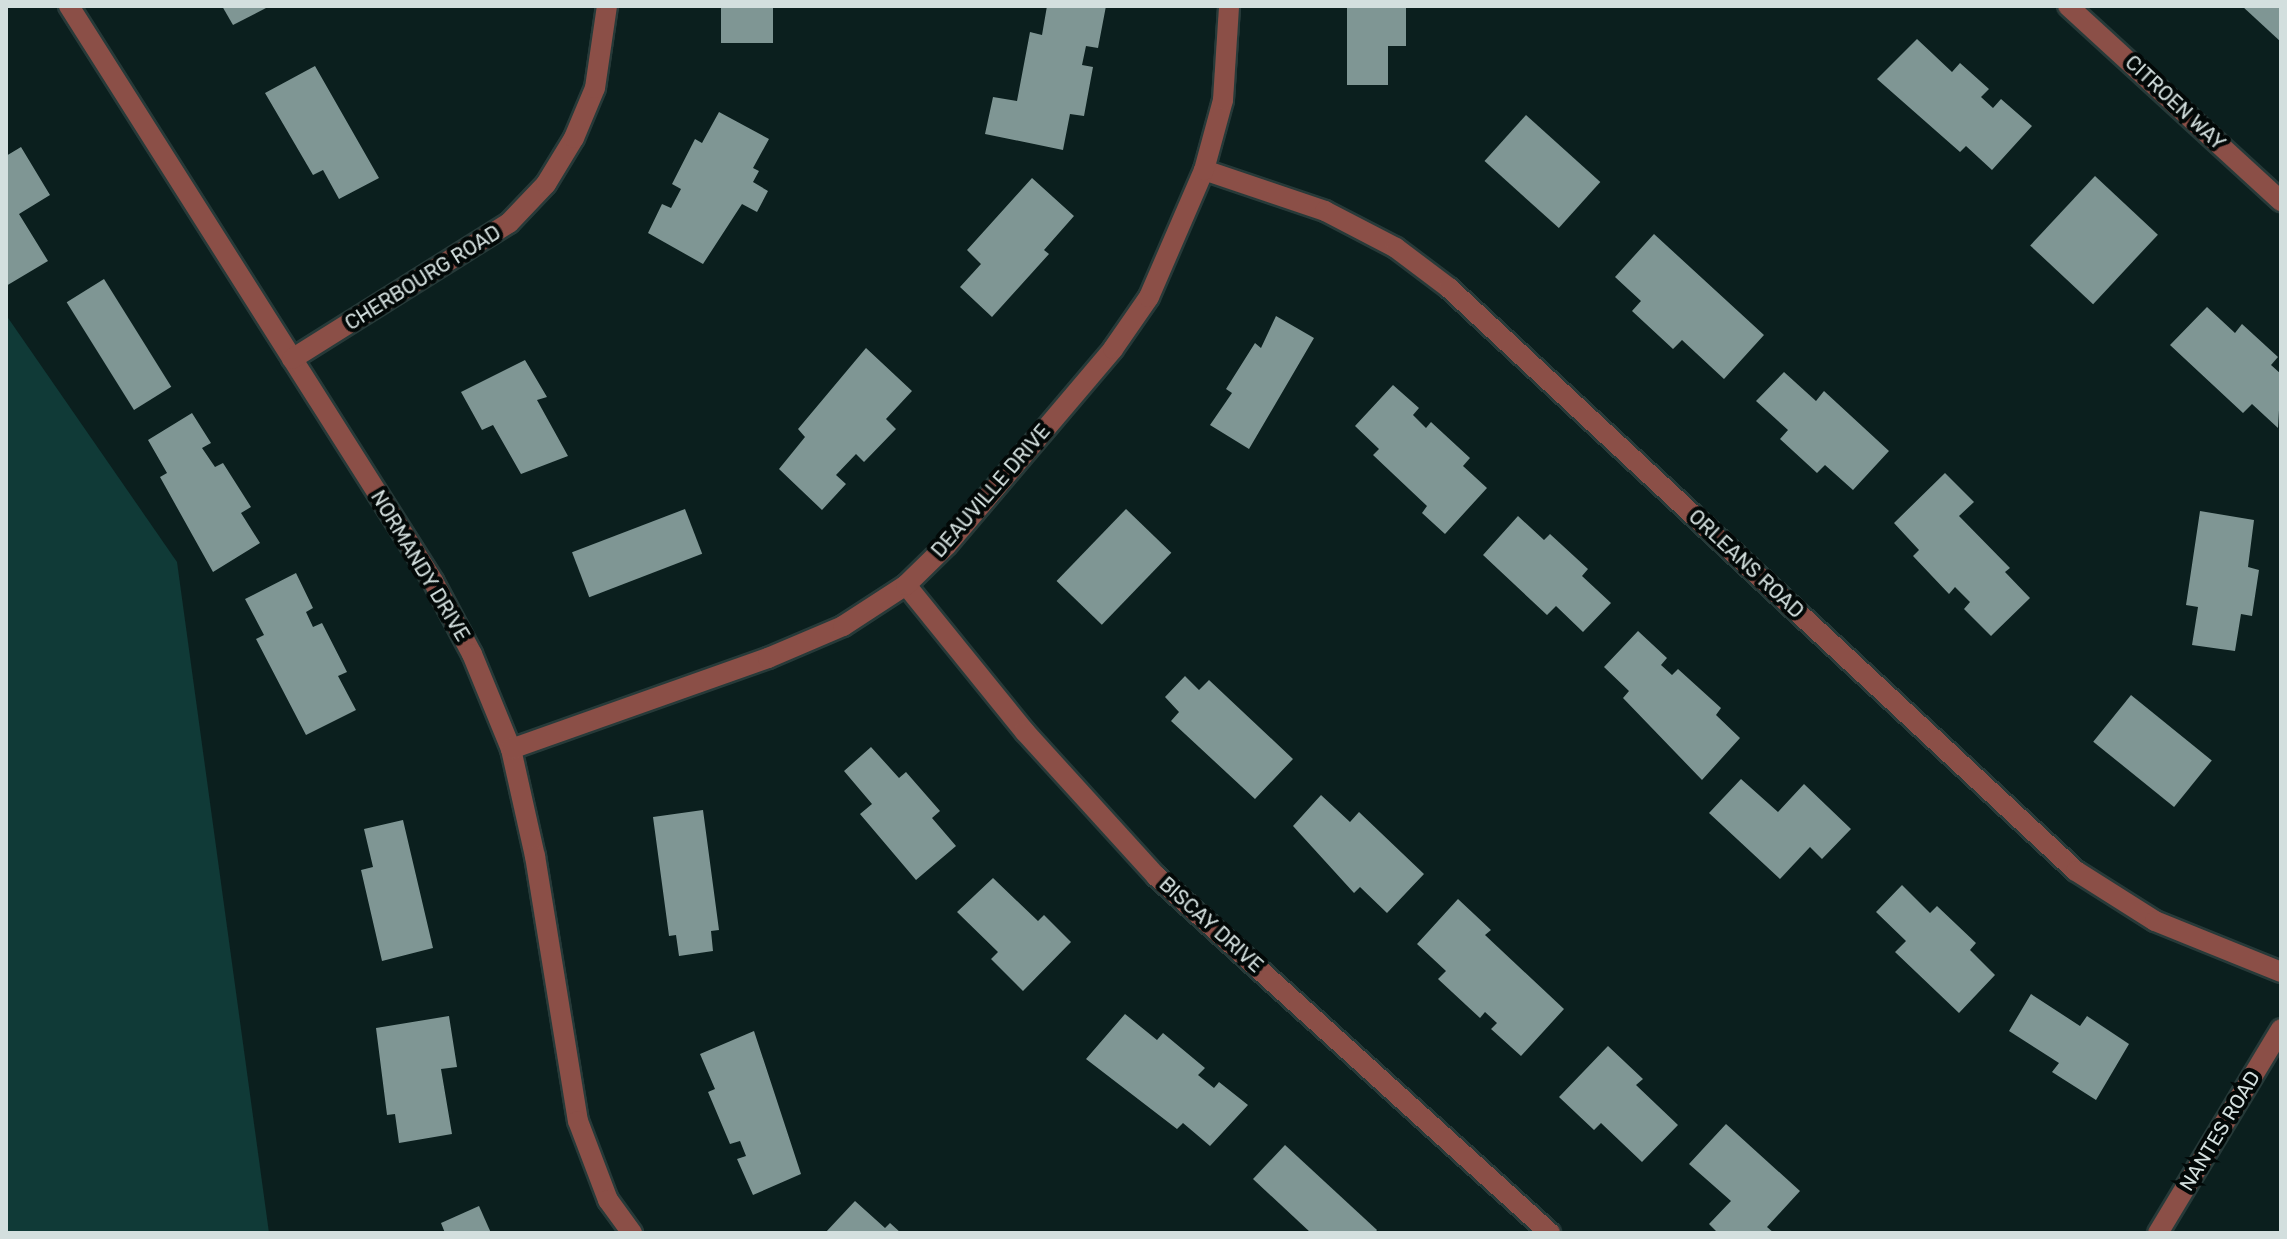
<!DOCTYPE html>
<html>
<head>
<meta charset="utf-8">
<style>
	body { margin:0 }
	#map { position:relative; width:2287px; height:1239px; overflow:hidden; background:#0b1f1e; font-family:Rubik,sans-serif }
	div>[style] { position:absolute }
	.green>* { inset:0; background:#103a37 }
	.building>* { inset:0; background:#7f9694; transform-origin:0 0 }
	.roads { filter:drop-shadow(2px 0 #273a39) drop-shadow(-2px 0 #273a39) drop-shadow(0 2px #273a39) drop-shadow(0 -2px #273a39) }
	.minor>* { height:20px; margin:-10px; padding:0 10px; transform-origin:10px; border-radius:10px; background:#8b4f47 }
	span { translate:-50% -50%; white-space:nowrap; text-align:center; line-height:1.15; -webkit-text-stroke:8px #020807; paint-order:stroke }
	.street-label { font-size:20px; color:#d3dfde }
	.frame { position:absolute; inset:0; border:8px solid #d3dfde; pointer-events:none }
</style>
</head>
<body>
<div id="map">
	<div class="green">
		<i style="clip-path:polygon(6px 315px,177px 562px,269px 1233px,6px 1233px)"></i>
	</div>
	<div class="building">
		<i style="clip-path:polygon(222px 6px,264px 6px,266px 8px,233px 25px)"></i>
		<i style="left:721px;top:6px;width:52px;height:37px"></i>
		<i style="clip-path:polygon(1047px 6px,1106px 6px,1098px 48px,1086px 46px,1082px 65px,1093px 67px,1084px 116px,1070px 114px,1063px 150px,985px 134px,993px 97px,1017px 101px,1030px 32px,1042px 35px)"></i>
		<i style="clip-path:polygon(1347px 6px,1406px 6px,1406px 46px,1388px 46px,1388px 85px,1347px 85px)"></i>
		<i style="clip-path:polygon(2242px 6px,2281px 6px,2281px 42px)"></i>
		<i style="clip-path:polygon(1917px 39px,1952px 72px,1960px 63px,1989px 89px,1981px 97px,1993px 108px,2001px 99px,2032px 126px,1992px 170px,1966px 146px,1960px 152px,1877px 79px)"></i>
		<i style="clip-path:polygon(315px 66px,379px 178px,339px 199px,323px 170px,313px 175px,265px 93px)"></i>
		<i style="clip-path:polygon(719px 112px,769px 139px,753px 168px,759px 171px,753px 182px,768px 191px,757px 212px,742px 204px,703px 264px,648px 233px,662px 204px,671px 208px,681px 189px,672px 184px,695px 139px,702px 143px)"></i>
		<i style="left:1526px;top:115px;width:100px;height:62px;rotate:42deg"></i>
		<i style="clip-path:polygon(21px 147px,50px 195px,19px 214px,48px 261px,6px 286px,6px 156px)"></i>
		<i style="left:2095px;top:176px;width:86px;height:95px;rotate:43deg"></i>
		<i style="clip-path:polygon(1032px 178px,1074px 216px,1044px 250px,1049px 254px,992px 317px,960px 287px,981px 264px,967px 250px)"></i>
		<i style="clip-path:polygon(1654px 234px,1764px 335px,1724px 379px,1682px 340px,1673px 349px,1632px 311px,1641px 301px,1615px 277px)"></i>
		<i style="left:104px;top:279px;width:127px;height:44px;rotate:58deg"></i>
		<i style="clip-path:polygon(2207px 307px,2235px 333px,2242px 324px,2278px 357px,2271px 365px,2281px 374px,2278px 428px,2252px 404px,2243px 413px,2170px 345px)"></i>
		<i style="clip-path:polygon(1276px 316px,1314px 338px,1249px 449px,1210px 425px,1232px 393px,1226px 389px,1255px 343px,1261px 348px)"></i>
		<i style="clip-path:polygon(866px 348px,912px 391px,886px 419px,896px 429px,864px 462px,856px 454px,836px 475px,846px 484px,822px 510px,779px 469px,805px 437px,798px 429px)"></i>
		<i style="clip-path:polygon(525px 360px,547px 397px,537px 400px,568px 456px,521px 474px,493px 425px,482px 430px,461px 392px)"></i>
		<i style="clip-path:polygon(1784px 372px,1816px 401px,1824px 391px,1889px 451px,1853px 490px,1825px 465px,1817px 473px,1780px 439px,1788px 430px,1756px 401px)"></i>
		<i style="clip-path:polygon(1393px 385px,1419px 408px,1413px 415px,1426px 428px,1431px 422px,1470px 458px,1463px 466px,1487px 488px,1445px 534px,1422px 513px,1427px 506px,1373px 455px,1379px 449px,1355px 426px)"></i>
		<i style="clip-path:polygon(192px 413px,211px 443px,202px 448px,215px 467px,223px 463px,251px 507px,241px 513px,260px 543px,213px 572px,160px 477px,167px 473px,148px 440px)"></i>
		<i style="clip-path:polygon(1945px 473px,1974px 502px,1959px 516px,2010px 568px,2005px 572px,2030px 598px,1991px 636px,1964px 609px,1970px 602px,1955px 587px,1949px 594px,1913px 556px,1919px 550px,1894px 523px)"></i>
		<i style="left:685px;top:509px;width:48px;height:121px;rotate:69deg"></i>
		<i style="left:1126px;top:509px;width:63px;height:100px;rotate:44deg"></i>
		<i style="clip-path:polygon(2200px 511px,2254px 520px,2248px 567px,2259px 570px,2252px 616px,2241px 614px,2235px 651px,2192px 645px,2198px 607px,2186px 605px)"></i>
		<i style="clip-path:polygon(1518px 516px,1544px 540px,1550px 534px,1588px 569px,1582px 576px,1611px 603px,1583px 632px,1556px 606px,1547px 615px,1483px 555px)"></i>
		<i style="clip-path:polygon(296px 573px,313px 608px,306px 612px,313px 627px,322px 623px,347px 672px,338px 676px,356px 710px,306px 735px,256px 639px,264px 635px,245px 599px)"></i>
		<i style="clip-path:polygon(1638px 631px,1667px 658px,1661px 665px,1672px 675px,1678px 669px,1721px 708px,1716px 715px,1740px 738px,1702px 780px,1623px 698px,1629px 691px,1604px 667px)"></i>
		<i style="clip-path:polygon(1185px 676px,1199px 690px,1209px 680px,1293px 759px,1255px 799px,1171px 721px,1179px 712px,1165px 697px)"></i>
		<i style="left:2131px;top:695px;width:104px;height:60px;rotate:39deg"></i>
		<i style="clip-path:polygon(871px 747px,899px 778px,906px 772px,940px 811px,932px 818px,956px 846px,916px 880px,860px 814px,872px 804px,844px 771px)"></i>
		<i style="clip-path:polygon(1741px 779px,1778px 812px,1804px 784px,1851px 829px,1822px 859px,1810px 847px,1780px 879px,1709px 813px)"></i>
		<i style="clip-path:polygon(1321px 795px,1350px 822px,1359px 812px,1424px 874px,1387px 913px,1360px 887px,1354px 893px,1293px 826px)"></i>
		<i style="clip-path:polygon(703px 810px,719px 930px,711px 931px,713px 951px,679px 956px,676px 935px,669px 936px,653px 817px)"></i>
		<i style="clip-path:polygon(403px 820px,433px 948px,382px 961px,361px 870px,373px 867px,364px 829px)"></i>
		<i style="clip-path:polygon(993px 878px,1038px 921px,1044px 915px,1071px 942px,1023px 991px,991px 959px,998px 952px,957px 912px)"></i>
		<i style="clip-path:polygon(1902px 885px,1930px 913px,1937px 906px,1976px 943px,1970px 950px,1995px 975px,1959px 1013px,1895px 952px,1906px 941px,1876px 912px)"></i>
		<i style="clip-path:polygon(1458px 899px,1491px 930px,1485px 935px,1564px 1009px,1521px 1056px,1491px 1029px,1497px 1023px,1485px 1012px,1480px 1018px,1438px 979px,1446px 971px,1417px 944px)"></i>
		<i style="clip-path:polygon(2031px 994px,2080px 1026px,2087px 1016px,2129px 1044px,2096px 1100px,2052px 1072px,2059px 1063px,2009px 1031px)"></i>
		<i style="clip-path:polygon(1125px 1014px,1157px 1040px,1163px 1033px,1205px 1068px,1198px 1075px,1214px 1088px,1219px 1082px,1248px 1105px,1210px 1146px,1183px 1123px,1177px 1129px,1086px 1059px)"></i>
		<i style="clip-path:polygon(449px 1016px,457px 1067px,441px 1069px,452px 1134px,399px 1143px,395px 1114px,387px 1115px,376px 1028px)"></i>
		<i style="clip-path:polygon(754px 1031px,801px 1174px,753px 1195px,737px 1159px,746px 1156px,740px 1141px,730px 1144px,708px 1092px,715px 1089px,700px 1054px)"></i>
		<i style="clip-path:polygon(1608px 1046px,1643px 1079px,1636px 1085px,1678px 1125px,1642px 1162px,1601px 1123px,1594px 1130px,1559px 1097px)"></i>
		<i style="clip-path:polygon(1726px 1124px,1800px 1191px,1767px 1227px,1774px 1233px,1718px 1233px,1709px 1224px,1731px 1201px,1689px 1164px)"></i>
		<i style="clip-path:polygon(1285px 1145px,1377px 1230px,1375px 1233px,1311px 1233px,1253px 1179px)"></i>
		<i style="clip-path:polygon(855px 1201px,885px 1228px,890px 1223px,901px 1233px,825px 1233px)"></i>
		<i style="clip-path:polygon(479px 1206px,491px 1233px,445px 1233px,441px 1223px)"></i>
	</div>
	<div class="roads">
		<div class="minor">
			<i style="left:69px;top:6px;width:681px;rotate:57.66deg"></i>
			<i style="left:433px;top:581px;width:83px;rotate:61.9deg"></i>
			<i style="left:472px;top:654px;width:103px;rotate:67.7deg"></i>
			<i style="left:511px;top:749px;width:110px;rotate:77.4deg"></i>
			<i style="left:535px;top:856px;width:268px;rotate:80.8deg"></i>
			<i style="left:578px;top:1121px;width:85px;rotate:69.2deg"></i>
			<i style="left:608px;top:1200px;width:41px;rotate:54deg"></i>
			<i style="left:2068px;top:6px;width:289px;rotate:42.5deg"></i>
			<i style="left:1204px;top:170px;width:128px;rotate:18.7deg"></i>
			<i style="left:1325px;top:211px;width:80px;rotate:27.5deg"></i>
			<i style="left:1396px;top:248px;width:66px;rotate:37deg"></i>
			<i style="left:1449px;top:288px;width:856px;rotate:42.92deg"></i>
			<i style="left:2076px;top:871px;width:93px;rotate:32.3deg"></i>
			<i style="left:2155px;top:921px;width:136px;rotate:22deg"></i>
			<i style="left:292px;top:359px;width:256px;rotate:-32.1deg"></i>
			<i style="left:509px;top:223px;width:54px;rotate:-46.5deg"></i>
			<i style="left:546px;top:184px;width:54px;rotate:-58.7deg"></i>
			<i style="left:574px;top:138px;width:54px;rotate:-67.2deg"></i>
			<i style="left:595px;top:88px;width:83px;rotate:-81.7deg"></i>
			<i style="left:906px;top:585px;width:189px;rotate:51deg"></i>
			<i style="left:1025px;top:732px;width:195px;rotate:47.7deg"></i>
			<i style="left:1156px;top:876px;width:532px;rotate:42.18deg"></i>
			<i style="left:511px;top:749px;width:273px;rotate:-19.5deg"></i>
			<i style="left:768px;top:658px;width:82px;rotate:-23.1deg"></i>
			<i style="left:843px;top:626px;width:75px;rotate:-33.1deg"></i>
			<i style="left:906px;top:585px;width:57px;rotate:-44.3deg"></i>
			<i style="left:947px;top:545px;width:257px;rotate:-49.7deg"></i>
			<i style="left:1113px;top:349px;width:63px;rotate:-55.3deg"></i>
			<i style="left:1149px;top:297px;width:138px;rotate:-66.6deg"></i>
			<i style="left:1204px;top:170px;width:73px;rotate:-74.8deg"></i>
			<i style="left:1223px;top:100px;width:94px;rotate:-86.3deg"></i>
			<i style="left:2158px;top:1233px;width:238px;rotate:-58.9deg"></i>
		</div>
	</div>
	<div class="street-label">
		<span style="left:2175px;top:103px;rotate:43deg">CITROEN WAY</span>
		<span style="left:423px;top:278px;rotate:-32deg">CHERBOURG ROAD</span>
		<span style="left:991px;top:491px;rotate:-49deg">DEAUVILLE DRIVE</span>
		<span style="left:1746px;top:564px;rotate:43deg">ORLEANS ROAD</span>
		<span style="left:420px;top:566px;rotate:59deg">NORMANDY DRIVE</span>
		<span style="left:1211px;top:925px;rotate:42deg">BISCAY DRIVE</span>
		<span style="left:2220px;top:1131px;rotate:-59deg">NANTES ROAD</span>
	</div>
	<div class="frame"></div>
</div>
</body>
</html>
